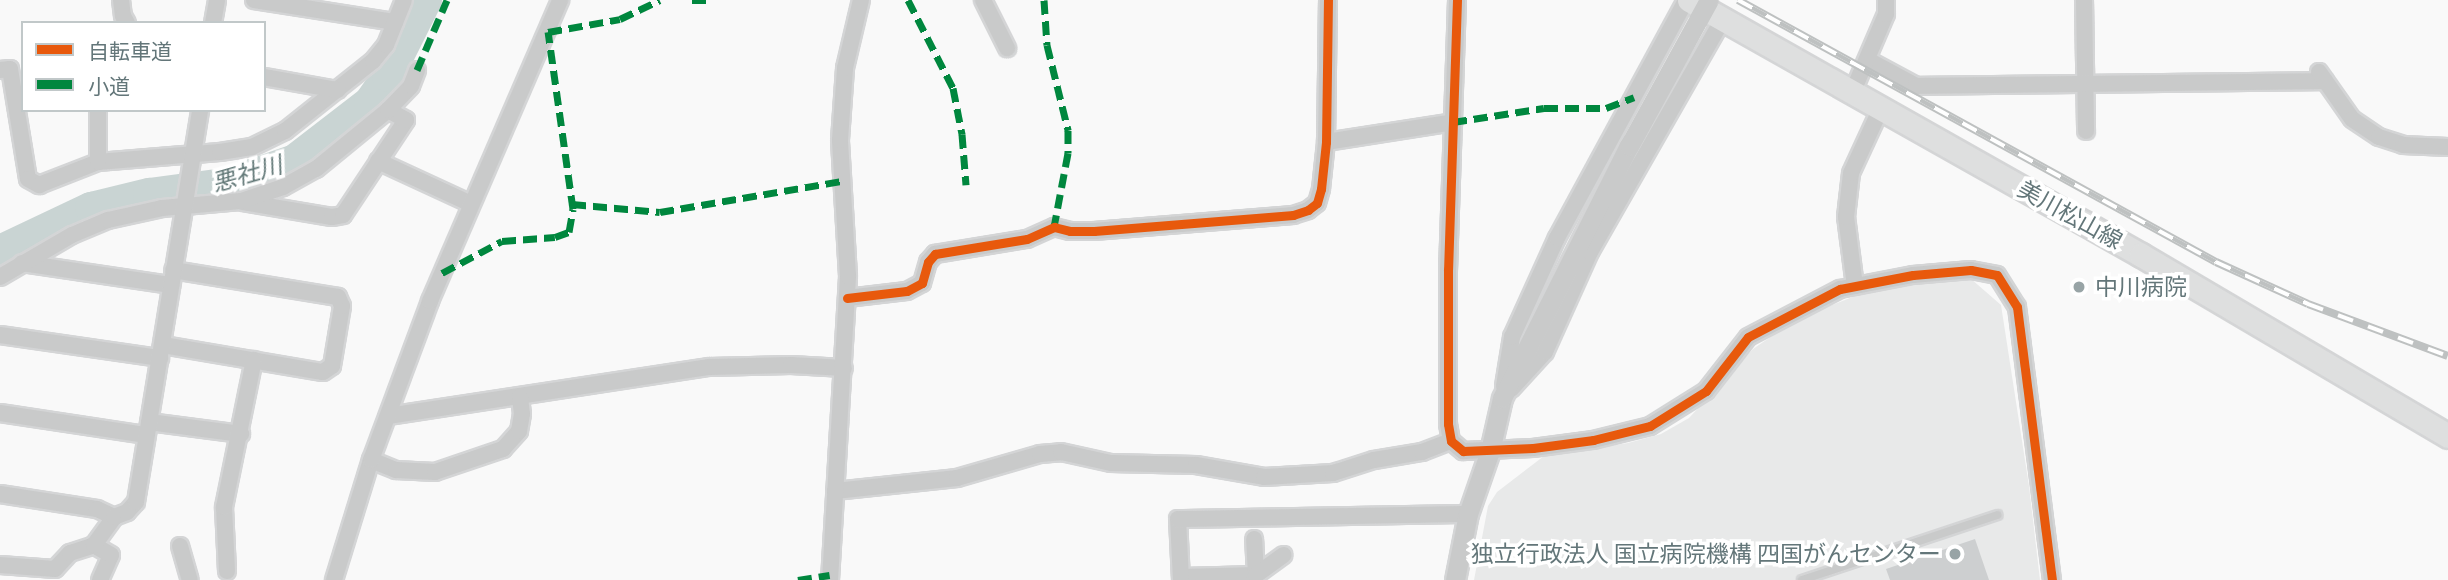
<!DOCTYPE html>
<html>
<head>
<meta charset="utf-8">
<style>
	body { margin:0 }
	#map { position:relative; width:2448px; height:580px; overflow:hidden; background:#f9f9f9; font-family:Cabin,"Noto Sans JP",sans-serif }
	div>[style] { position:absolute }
	.built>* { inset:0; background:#e8e9e9 }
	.river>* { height:32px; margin:-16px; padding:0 16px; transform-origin:16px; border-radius:16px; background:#c9d4d3 }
	.building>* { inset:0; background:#cdcfd0 }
	.roads { filter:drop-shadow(2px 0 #d4d5d6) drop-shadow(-2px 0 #d4d5d6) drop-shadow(0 2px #d4d5d6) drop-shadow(0 -2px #d4d5d6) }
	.service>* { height:8px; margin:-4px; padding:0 4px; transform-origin:4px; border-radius:4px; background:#c9caca }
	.minor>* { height:16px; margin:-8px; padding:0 8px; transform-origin:8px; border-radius:8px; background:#c9caca }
	.tertiary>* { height:19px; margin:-9.5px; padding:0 9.5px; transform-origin:9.5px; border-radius:9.5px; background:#c9caca }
	.secondary>* { height:23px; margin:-11.5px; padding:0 11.5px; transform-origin:11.5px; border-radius:11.5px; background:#dedfdf }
	.rail>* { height:8px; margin-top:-4px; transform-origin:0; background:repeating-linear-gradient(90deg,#fff 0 16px,#bec1c1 0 32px); box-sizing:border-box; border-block:2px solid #bec1c1 }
	.tertiary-bridge>* { height:19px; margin:-9.5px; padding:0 9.5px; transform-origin:9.5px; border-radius:9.5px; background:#c9caca }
	.quiet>* { height:7px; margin-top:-3.5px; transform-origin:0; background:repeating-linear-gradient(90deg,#00873e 0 14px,transparent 0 21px) }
	.cycleway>* { height:9px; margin:-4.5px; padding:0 4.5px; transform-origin:4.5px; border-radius:4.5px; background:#e8590c }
	.dots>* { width:19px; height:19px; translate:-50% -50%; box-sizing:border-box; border:4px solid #fff; border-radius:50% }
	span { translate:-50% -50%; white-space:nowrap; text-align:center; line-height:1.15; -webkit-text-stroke:7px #fff; paint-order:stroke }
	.street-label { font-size:23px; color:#637679 }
	.poi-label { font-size:23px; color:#637679 }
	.left { translate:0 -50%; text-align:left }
	.right { translate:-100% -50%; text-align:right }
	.water-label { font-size:24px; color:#637978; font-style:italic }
	.legend { position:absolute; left:21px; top:21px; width:245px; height:91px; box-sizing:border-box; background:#fff; border:2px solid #c1c8c9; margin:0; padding:9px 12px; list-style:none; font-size:21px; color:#637679 }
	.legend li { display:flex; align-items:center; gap:14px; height:35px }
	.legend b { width:35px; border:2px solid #c1c8c9 }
</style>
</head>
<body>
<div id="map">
	<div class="built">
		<i style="clip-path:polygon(1970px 278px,2001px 305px,2029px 486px,2040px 580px,1474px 580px,1488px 506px,1497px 492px,1544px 456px,1628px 443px,1661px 434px,1689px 418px,1753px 349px,1782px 329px,1817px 311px,1860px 294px,1912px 284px)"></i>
	</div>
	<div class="river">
		<i style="left:0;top:251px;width:101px;rotate:-25.3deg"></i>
		<i style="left:91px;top:208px;width:60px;rotate:-13.6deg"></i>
		<i style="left:149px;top:194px;width:77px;rotate:-7.5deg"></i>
		<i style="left:225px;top:184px;width:74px;rotate:-18.9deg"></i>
		<i style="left:295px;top:160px;width:95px;rotate:-37.7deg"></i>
		<i style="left:370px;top:102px;width:32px;rotate:-55deg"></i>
		<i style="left:388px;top:76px;width:85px;rotate:-63.4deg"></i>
	</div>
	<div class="building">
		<i style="clip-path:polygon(1975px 539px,1989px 580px,1890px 580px,1886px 569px)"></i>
	</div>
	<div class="roads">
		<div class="service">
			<i style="left:1802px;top:580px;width:206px;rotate:-18.4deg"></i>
		</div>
		<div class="minor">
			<i style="left:121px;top:0;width:16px;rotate:83deg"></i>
			<i style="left:123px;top:16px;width:8px;rotate:60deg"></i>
			<i style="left:254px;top:0;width:143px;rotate:8.9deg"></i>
			<i style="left:983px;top:0;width:54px;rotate:63.4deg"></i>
			<i style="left:1457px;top:0;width:270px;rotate:91.9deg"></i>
			<i style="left:1448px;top:270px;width:154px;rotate:90deg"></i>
			<i style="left:1448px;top:424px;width:17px;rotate:80deg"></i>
			<i style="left:1451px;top:441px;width:16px;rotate:40deg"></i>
			<i style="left:1463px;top:451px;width:70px;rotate:-2.5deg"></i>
			<i style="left:1533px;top:448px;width:61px;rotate:-7.6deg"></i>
			<i style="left:1593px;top:440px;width:59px;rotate:-13.8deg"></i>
			<i style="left:1650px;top:426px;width:66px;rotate:-32deg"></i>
			<i style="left:1706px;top:391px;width:68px;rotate:-52.1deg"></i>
			<i style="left:1748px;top:337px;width:104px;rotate:-27.6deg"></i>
			<i style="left:1840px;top:289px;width:74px;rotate:-10.9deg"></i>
			<i style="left:1913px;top:275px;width:58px;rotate:-4.9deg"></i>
			<i style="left:1971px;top:270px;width:26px;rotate:11deg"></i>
			<i style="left:1997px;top:275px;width:38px;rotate:58deg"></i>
			<i style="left:2017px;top:307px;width:275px;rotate:82.7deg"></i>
			<i style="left:2084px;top:0;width:131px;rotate:89.1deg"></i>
			<i style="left:213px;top:23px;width:23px;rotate:-80deg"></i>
			<i style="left:1868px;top:60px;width:55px;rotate:28.4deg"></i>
			<i style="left:1916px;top:86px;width:409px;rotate:-0.7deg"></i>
			<i style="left:0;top:70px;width:10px;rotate:-6deg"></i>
			<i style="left:10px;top:69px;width:111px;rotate:80.7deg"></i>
			<i style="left:28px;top:179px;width:13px;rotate:29deg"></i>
			<i style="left:39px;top:185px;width:63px;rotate:-21.3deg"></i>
			<i style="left:98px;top:162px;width:122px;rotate:-4.7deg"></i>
			<i style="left:220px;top:152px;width:32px;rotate:-9deg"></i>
			<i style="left:252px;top:147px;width:37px;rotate:-26deg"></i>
			<i style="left:285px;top:131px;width:112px;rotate:-38.5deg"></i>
			<i style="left:373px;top:61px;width:21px;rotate:-51deg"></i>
			<i style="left:386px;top:45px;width:48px;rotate:-68.2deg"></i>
			<i style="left:2319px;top:72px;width:57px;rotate:54.9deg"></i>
			<i style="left:2352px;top:119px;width:32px;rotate:34deg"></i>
			<i style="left:2379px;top:137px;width:25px;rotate:18deg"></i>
			<i style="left:2403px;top:145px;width:45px;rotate:2.5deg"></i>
			<i style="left:264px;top:77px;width:75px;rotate:10deg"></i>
			<i style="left:1853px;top:91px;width:84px;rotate:-66.8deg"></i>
			<i style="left:1886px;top:14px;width:14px;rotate:-90deg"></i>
			<i style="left:1326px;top:142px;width:129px;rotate:-8.9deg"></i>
			<i style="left:378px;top:161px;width:102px;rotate:24.8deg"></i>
			<i style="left:98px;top:162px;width:52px;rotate:-90deg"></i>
			<i style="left:243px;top:202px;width:90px;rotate:9.6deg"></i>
			<i style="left:332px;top:217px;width:11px;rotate:-10deg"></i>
			<i style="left:343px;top:215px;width:114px;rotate:-56.4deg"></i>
			<i style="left:406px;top:120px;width:21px;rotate:-151deg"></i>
			<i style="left:22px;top:263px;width:151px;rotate:8.4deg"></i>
			<i style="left:0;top:277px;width:83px;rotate:-30.3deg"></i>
			<i style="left:72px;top:235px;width:39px;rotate:-23deg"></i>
			<i style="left:108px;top:220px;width:55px;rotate:-12.5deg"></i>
			<i style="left:162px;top:208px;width:79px;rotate:-5.1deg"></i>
			<i style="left:241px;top:201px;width:44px;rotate:-18.4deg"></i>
			<i style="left:283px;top:187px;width:38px;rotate:-29deg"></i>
			<i style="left:316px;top:169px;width:93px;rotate:-39.3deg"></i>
			<i style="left:388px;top:110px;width:33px;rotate:-46deg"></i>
			<i style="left:411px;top:86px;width:17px;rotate:-69deg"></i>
			<i style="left:1855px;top:286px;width:70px;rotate:-97.4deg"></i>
			<i style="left:1846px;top:217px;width:44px;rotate:-83.5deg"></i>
			<i style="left:1851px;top:173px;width:72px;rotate:-65.2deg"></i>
			<i style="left:847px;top:298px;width:60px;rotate:-6.7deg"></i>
			<i style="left:907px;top:291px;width:17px;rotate:-28deg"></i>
			<i style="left:922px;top:283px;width:22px;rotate:-74deg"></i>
			<i style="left:928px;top:262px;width:11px;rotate:-49deg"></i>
			<i style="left:935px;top:254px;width:93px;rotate:-9.3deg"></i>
			<i style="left:1027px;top:239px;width:30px;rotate:-24deg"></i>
			<i style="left:1054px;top:227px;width:16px;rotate:14deg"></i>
			<i style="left:1070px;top:231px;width:24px"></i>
			<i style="left:1094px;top:231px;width:200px;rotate:-4.6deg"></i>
			<i style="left:1293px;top:215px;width:16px;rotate:-18deg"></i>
			<i style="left:1308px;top:210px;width:11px;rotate:-38deg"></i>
			<i style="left:1317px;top:203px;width:15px;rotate:-74deg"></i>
			<i style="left:1321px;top:189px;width:47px;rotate:-83.9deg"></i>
			<i style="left:1326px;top:142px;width:142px;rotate:-89.2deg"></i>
			<i style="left:0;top:335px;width:162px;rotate:8.2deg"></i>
			<i style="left:163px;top:345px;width:162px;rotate:9.6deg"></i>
			<i style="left:323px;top:372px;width:11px;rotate:-34deg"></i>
			<i style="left:332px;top:366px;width:61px;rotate:-80.5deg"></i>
			<i style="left:342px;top:306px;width:10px;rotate:-114deg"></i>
			<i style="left:338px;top:297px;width:167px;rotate:-170.7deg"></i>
			<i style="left:1504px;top:386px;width:50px;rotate:-80.7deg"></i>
			<i style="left:1512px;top:337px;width:109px;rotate:-65.6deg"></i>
			<i style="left:1557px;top:238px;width:271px;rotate:-61.5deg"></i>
			<i style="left:1511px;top:389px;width:50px;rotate:-47.4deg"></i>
			<i style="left:1545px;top:352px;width:110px;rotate:-65.8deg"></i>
			<i style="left:1590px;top:252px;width:268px;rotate:-60.3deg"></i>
			<i style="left:0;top:413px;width:148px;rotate:8.6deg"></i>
			<i style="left:388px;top:416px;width:325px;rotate:-8.7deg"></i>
			<i style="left:709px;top:367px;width:82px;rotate:-1.4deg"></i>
			<i style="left:791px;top:365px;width:53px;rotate:3.2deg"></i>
			<i style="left:149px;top:422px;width:93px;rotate:7.4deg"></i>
			<i style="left:371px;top:460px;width:27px;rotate:22deg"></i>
			<i style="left:396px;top:470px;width:39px;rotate:3deg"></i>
			<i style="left:435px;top:472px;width:72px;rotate:-18.7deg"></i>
			<i style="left:503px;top:449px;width:24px;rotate:-48deg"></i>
			<i style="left:519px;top:431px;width:17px;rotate:-80deg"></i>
			<i style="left:522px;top:414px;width:17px;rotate:-97deg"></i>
			<i style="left:835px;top:491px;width:123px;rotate:-6.1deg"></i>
			<i style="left:957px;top:478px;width:86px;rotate:-16.1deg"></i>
			<i style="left:1040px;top:454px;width:21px;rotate:-5deg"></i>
			<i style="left:1061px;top:452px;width:51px;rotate:12.4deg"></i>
			<i style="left:1111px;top:463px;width:85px;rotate:1.3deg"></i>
			<i style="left:1196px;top:465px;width:69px;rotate:10deg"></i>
			<i style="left:1264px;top:477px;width:69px;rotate:-3.3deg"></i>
			<i style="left:1333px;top:473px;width:43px;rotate:-17.6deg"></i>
			<i style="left:1374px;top:460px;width:49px;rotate:-9.5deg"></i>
			<i style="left:1422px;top:452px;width:31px;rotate:-21deg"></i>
			<i style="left:0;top:494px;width:98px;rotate:8.8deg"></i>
			<i style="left:97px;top:509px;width:19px;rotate:25deg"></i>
			<i style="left:180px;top:546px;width:35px;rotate:74deg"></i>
			<i style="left:0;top:565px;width:55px;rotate:4.2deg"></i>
			<i style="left:55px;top:569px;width:22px;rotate:-47deg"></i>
			<i style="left:70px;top:553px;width:25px;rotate:-18deg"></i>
			<i style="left:227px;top:571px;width:64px;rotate:-92.7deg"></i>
			<i style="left:224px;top:507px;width:150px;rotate:-78.5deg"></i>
			<i style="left:1181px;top:577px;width:75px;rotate:-1.5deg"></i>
			<i style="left:1256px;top:575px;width:36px;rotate:-93deg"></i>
			<i style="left:100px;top:580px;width:27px;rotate:-66deg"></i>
			<i style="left:111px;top:555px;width:20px;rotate:-150deg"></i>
			<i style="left:94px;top:545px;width:34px;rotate:-54deg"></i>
			<i style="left:114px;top:517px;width:14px;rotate:-21deg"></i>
			<i style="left:127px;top:512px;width:13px;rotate:-48deg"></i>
			<i style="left:136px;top:502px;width:397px;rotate:-80.7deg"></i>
			<i style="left:334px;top:580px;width:126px;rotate:-72.9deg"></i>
			<i style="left:371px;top:460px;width:170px;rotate:-69.6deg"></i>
			<i style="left:430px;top:301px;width:328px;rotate:-66.6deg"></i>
			<i style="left:830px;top:580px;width:305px;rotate:-86.6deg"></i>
			<i style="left:848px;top:276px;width:136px;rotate:-93.4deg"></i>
			<i style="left:840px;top:140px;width:72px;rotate:-86deg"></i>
			<i style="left:845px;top:68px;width:70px;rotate:-76.8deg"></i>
			<i style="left:1181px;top:580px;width:61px;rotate:-92.8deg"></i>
			<i style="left:1178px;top:519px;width:290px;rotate:-1deg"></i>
			<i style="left:1254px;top:580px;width:5px;rotate:-68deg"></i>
			<i style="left:1256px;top:575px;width:34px;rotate:-36deg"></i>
		</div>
		<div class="tertiary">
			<i style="left:1455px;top:580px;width:67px;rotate:-78.9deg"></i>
			<i style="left:1468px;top:514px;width:67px;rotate:-70.8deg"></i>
			<i style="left:1490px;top:451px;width:54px;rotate:-77.2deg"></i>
			<i style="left:1502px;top:398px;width:282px;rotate:-63.3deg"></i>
		</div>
		<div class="secondary">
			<i style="left:1689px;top:0;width:519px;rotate:29.43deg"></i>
			<i style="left:2141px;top:255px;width:356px;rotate:30.5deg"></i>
		</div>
	</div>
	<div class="rail">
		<i style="left:1738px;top:0;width:545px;rotate:28.73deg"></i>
		<i style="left:2216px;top:262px;width:101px;rotate:24.5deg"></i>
		<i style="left:2308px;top:304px;width:149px;rotate:20.4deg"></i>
	</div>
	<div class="tertiary-bridge">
		<i style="left:1629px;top:146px;width:166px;rotate:-61.3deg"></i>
	</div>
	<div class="quiet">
		<i style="left:692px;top:0;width:15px"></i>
		<i style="left:908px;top:0;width:99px;rotate:62.9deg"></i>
		<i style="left:953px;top:88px;width:47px;rotate:78.9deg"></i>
		<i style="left:962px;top:134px;width:51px;rotate:85.5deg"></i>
		<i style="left:1044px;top:0;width:45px;rotate:86.2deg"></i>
		<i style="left:1047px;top:45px;width:88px;rotate:76.1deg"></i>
		<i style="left:1068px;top:130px;width:23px;rotate:90deg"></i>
		<i style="left:1068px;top:153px;width:75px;rotate:100.7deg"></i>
		<i style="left:417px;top:70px;width:76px;rotate:-66.8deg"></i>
		<i style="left:1453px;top:122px;width:92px;rotate:-8.7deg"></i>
		<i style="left:1544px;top:108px;width:62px"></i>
		<i style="left:1606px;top:108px;width:30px;rotate:-21deg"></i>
		<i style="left:572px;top:204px;width:88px;rotate:5.2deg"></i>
		<i style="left:660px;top:212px;width:185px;rotate:-9.7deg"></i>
		<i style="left:442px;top:273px;width:68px;rotate:-28.1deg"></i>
		<i style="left:502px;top:241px;width:53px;rotate:-4.3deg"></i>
		<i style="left:555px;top:237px;width:15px;rotate:-20deg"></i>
		<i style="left:569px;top:232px;width:23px;rotate:-80deg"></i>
		<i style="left:573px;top:209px;width:179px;rotate:-98deg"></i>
		<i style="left:548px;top:32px;width:73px;rotate:-10.2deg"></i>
		<i style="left:620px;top:19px;width:44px;rotate:-25.4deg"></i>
		<i style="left:798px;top:580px;width:32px;rotate:-9deg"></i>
	</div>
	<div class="cycleway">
		<i style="left:1457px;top:0;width:270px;rotate:91.9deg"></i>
		<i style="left:1448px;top:270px;width:154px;rotate:90deg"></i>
		<i style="left:1448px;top:424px;width:17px;rotate:80deg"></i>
		<i style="left:1451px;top:441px;width:16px;rotate:40deg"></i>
		<i style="left:1463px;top:451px;width:70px;rotate:-2.5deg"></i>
		<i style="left:1533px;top:448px;width:61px;rotate:-7.6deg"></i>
		<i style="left:1593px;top:440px;width:59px;rotate:-13.8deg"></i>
		<i style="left:1650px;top:426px;width:66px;rotate:-32deg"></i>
		<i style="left:1706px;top:391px;width:68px;rotate:-52.1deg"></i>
		<i style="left:1748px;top:337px;width:104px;rotate:-27.6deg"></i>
		<i style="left:1840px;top:289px;width:74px;rotate:-10.9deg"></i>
		<i style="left:1913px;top:275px;width:58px;rotate:-4.9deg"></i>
		<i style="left:1971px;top:270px;width:26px;rotate:11deg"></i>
		<i style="left:1997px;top:275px;width:38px;rotate:58deg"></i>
		<i style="left:2017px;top:307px;width:275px;rotate:82.7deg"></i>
		<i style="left:847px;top:298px;width:60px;rotate:-6.7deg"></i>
		<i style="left:907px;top:291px;width:17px;rotate:-28deg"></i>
		<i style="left:922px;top:283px;width:22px;rotate:-74deg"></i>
		<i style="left:928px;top:262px;width:11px;rotate:-49deg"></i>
		<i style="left:935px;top:254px;width:93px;rotate:-9.3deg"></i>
		<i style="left:1027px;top:239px;width:30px;rotate:-24deg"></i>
		<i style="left:1054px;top:227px;width:16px;rotate:14deg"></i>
		<i style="left:1070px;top:231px;width:24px"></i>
		<i style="left:1094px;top:231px;width:200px;rotate:-4.6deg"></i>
		<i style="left:1293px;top:215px;width:16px;rotate:-18deg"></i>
		<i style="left:1308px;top:210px;width:11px;rotate:-38deg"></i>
		<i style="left:1317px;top:203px;width:15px;rotate:-74deg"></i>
		<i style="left:1321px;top:189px;width:47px;rotate:-83.9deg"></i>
		<i style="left:1326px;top:142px;width:142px;rotate:-89.2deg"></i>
	</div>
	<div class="dots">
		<i style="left:2079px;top:287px;background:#98a4a6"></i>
		<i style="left:1955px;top:554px;background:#98a4a6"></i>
	</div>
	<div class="street-label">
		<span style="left:2070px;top:215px;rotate:29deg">美川松山線</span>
	</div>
	<div class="poi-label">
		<span class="left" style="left:2095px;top:287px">中川病院</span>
		<span class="right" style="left:1941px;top:554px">独立行政法人 国立病院機構 四国がんセンター</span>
	</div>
	<div class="water-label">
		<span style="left:247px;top:174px;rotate:-16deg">悪社川</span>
	</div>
	<ul class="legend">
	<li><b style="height:9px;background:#e8590c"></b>自転車道</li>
	<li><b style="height:9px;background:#00873e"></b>小道</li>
	</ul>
</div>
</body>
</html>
